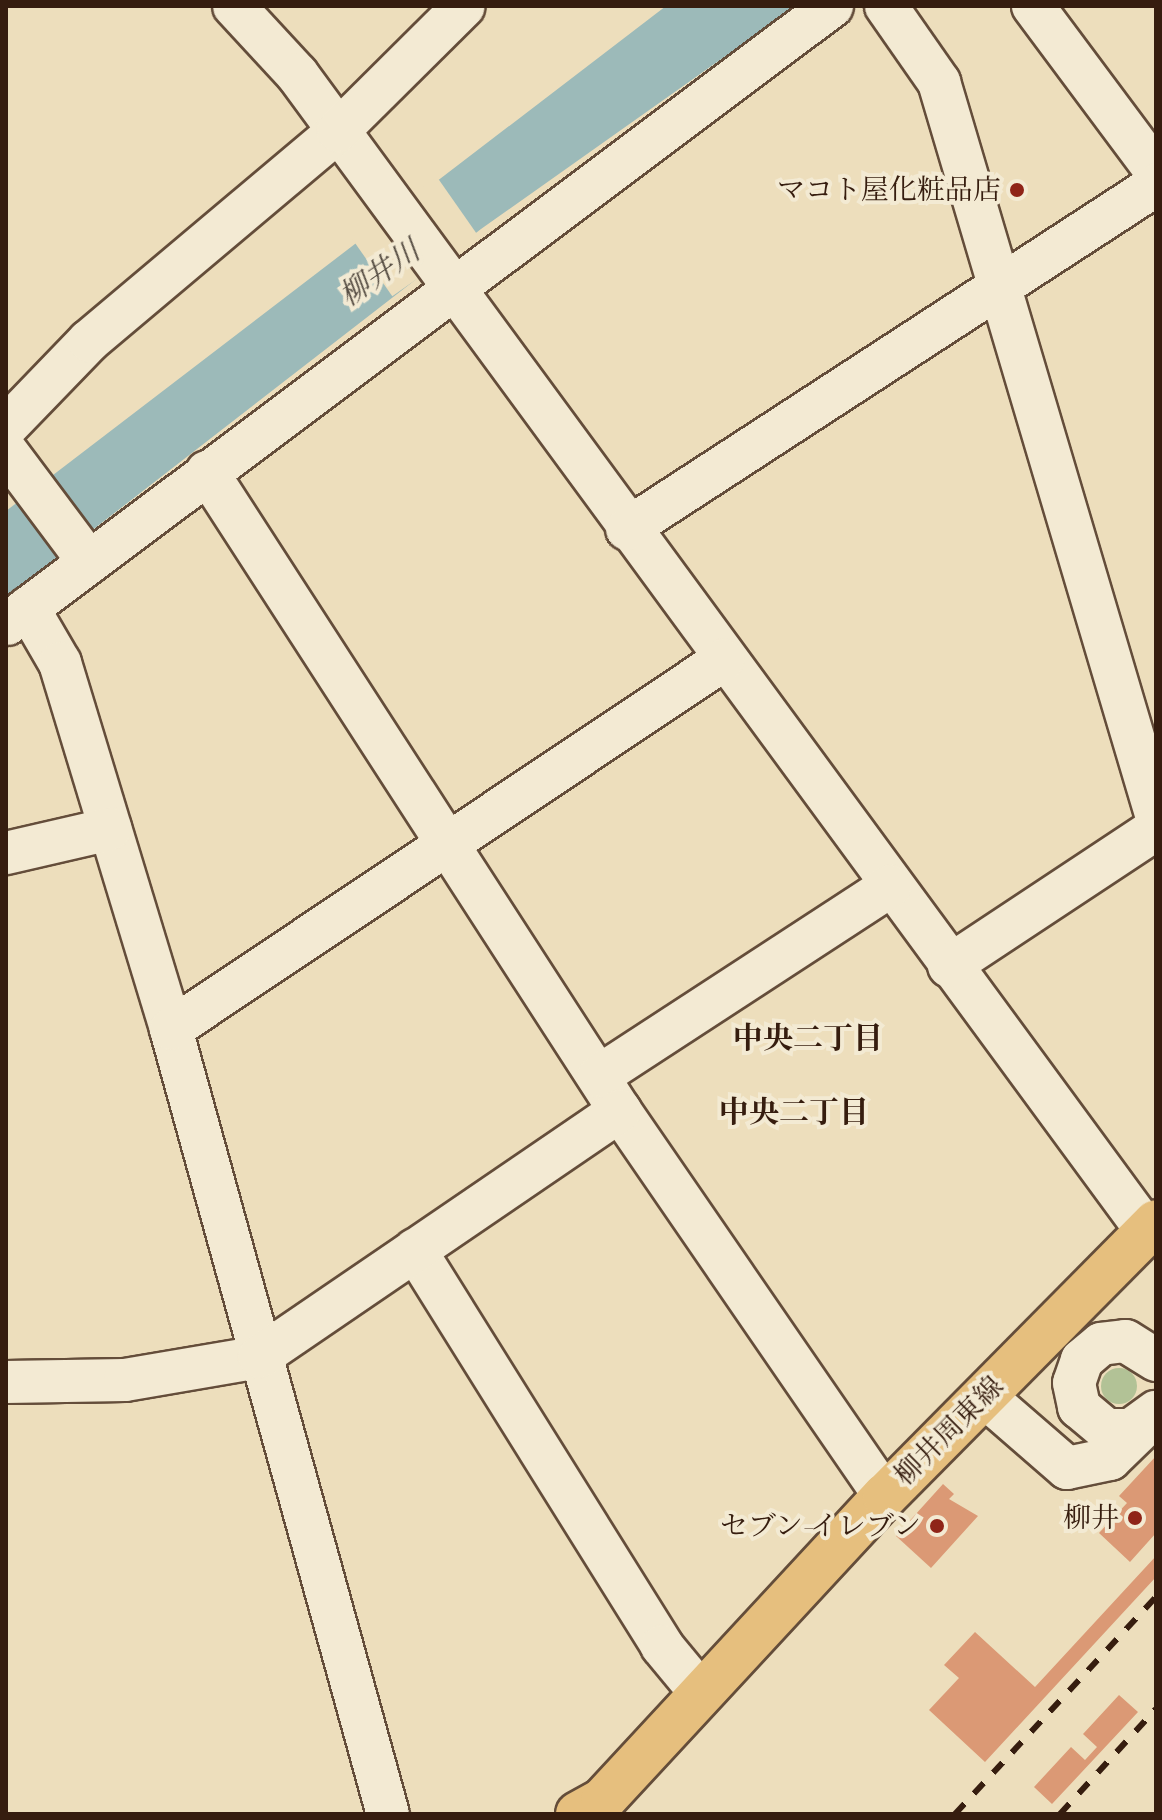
<!DOCTYPE html>
<html>
<head>
<meta charset="utf-8">
<style>
	body { margin:0 }
	#map { position:relative; width:1162px; height:1820px; overflow:hidden; background:#eddebc; font-family:"IM FELL French Canon","Noto Serif JP",serif }
	div>[style] { position:absolute }
	.green>* { inset:0; background:#b2c296 }
	.round { border-radius:50% }
	.water>* { inset:0; background:#9cbab9 }
	.pier>* { inset:0; background:#eddebc; transform-origin:0 0 }
	.building>* { inset:0; background:#db9975 }
	.roads { filter:drop-shadow(2px 0 #644d3a) drop-shadow(-2px 0 #644d3a) drop-shadow(0 2px #644d3a) drop-shadow(0 -2px #644d3a) }
	.minor>* { height:42px; margin:-21px; padding:0 21px; transform-origin:21px; border-radius:21px; background:#f3ead3 }
	.major>* { height:44px; margin:-22px; padding:0 22px; transform-origin:22px; border-radius:22px; background:#e6bf7e }
	.rail>* { height:6px; margin-top:-3px; transform-origin:0; background:repeating-linear-gradient(90deg,#361d0f 0 14px,transparent 0 28px) }
	.dots>* { width:22px; height:22px; translate:-50% -50%; box-sizing:border-box; border:4px solid #f3ead3; border-radius:50% }
	span { translate:-50% -50%; white-space:nowrap; text-align:center; line-height:1.15; -webkit-text-stroke:8px #f3ead3; paint-order:stroke }
	.poi-label { font-size:28px; color:#361d0f }
	.right { translate:-100% -50%; text-align:right }
	.street-label { font-size:28px; color:#361d0f }
	.water-label { font-size:30px; color:#554c42; font-style:italic }
	.neighbourhood-label { font-size:30px; color:#361d0f; font-weight:700 }
	.frame { position:absolute; inset:0; border:8px solid #361d0f; pointer-events:none }
</style>
</head>
<body>
<div id="map">
	<div class="green">
		<i class="round" style="left:1101px;top:1368px;width:36px;height:36px"></i>
	</div>
	<div class="water">
		<i style="clip-path:polygon(666px 6px,796px 6px,481px 229px,6px 597px,6px 511px)"></i>
	</div>
	<div class="pier">
		<i style="left:437px;top:177px;width:72px;height:105px;rotate:55deg"></i>
	</div>
	<div class="building">
		<i style="clip-path:polygon(1156px 1456px,1156px 1533px,1130px 1562px,1099px 1533px,1127px 1503px,1119px 1496px)"></i>
		<i style="clip-path:polygon(943px 1484px,954px 1494px,949px 1499px,978px 1516px,931px 1568px,896px 1536px)"></i>
		<i style="clip-path:polygon(1156px 1556px,1156px 1577px,985px 1762px,929px 1710px,959px 1678px,944px 1665px,975px 1632px,1035px 1687px)"></i>
		<i style="clip-path:polygon(1119px 1695px,1138px 1712px,1052px 1804px,1034px 1787px,1071px 1747px,1085px 1760px,1097px 1747px,1083px 1734px)"></i>
	</div>
	<div class="roads">
		<div class="minor">
			<i style="left:234px;top:6px;width:93px;rotate:47.2deg"></i>
			<i style="left:297px;top:74px;width:1436px;rotate:53.7deg"></i>
			<i style="left:886px;top:6px;width:93px;rotate:55.1deg"></i>
			<i style="left:939px;top:82px;width:763px;rotate:73.49deg"></i>
			<i style="left:1033px;top:6px;width:206px;rotate:53.3deg"></i>
			<i style="left:6px;top:427px;width:120px;rotate:-46deg"></i>
			<i style="left:89px;top:341px;width:326px;rotate:-40.1deg"></i>
			<i style="left:338px;top:131px;width:177px;rotate:-44.8deg"></i>
			<i style="left:6px;top:451px;width:139px;rotate:53.2deg"></i>
			<i style="left:207px;top:472px;width:761px;rotate:57.12deg"></i>
			<i style="left:620px;top:1111px;width:467px;rotate:55.5deg"></i>
			<i style="left:627px;top:529px;width:631px;rotate:-33.04deg"></i>
			<i style="left:28px;top:608px;width:64px;rotate:59.8deg"></i>
			<i style="left:60px;top:663px;width:382px;rotate:73.1deg"></i>
			<i style="left:171px;top:1029px;width:814px;rotate:74.55deg"></i>
			<i style="left:7px;top:624px;width:1031px;rotate:-36.84deg"></i>
			<i style="left:6px;top:853px;width:107px;rotate:-13deg"></i>
			<i style="left:949px;top:966px;width:248px;rotate:-33.5deg"></i>
			<i style="left:171px;top:1029px;width:664px;rotate:-33.76deg"></i>
			<i style="left:599px;top:1076px;width:348px;rotate:-33.1deg"></i>
			<i style="left:415px;top:1250px;width:467px;rotate:58deg"></i>
			<i style="left:662px;top:1646px;width:60px;rotate:50.4deg"></i>
			<i style="left:1156px;top:1360px;width:36px;rotate:-148deg"></i>
			<i style="left:1125px;top:1341px;width:24px;rotate:173deg"></i>
			<i style="left:1101px;top:1344px;width:25px;rotate:140deg"></i>
			<i style="left:1082px;top:1360px;width:24px;rotate:109deg"></i>
			<i style="left:1074px;top:1383px;width:25px;rotate:78deg"></i>
			<i style="left:1079px;top:1407px;width:35px;rotate:40deg"></i>
			<i style="left:1106px;top:1430px;width:25px"></i>
			<i style="left:1131px;top:1430px;width:31px;rotate:-36deg"></i>
			<i style="left:6px;top:1382px;width:119px;rotate:-1deg"></i>
			<i style="left:125px;top:1380px;width:136px;rotate:-9.7deg"></i>
			<i style="left:259px;top:1357px;width:437px;rotate:-34.3deg"></i>
			<i style="left:984px;top:1396px;width:110px;rotate:40.9deg"></i>
			<i style="left:1067px;top:1468px;width:44px;rotate:-11.8deg"></i>
			<i style="left:1110px;top:1459px;width:52px;rotate:-44.2deg"></i>
		</div>
		<div class="major">
			<i style="left:578px;top:1814px;width:29px;rotate:-29deg"></i>
			<i style="left:603px;top:1800px;width:415px;rotate:-47.2deg"></i>
			<i style="left:885px;top:1496px;width:385px;rotate:-45.3deg"></i>
		</div>
	</div>
	<div class="rail">
		<i style="left:955px;top:1814px;width:296px;rotate:-47.2deg"></i>
		<i style="left:1060px;top:1814px;width:142px;rotate:-47.6deg"></i>
	</div>
	<div class="dots">
		<i style="left:1017px;top:190px;background:#8f2418"></i>
		<i style="left:1135px;top:1518px;background:#8f2418"></i>
		<i style="left:937px;top:1526px;background:#8f2418"></i>
	</div>
	<div class="poi-label">
		<span class="right" style="left:1001px;top:190px">マコト屋化粧品店</span>
		<span class="right" style="left:1119px;top:1518px">柳井</span>
		<span class="right" style="left:921px;top:1526px">セブン-イレブン</span>
	</div>
	<div class="street-label">
		<span style="left:949px;top:1431px;rotate:-45deg">柳井周東線</span>
	</div>
	<div class="water-label">
		<span style="left:380px;top:274px;rotate:-35deg">柳井川</span>
	</div>
	<div class="neighbourhood-label">
		<span style="left:808px;top:1039px">中央二丁目</span>
		<span style="left:794px;top:1113px">中央二丁目</span>
	</div>
	<div class="frame"></div>
</div>
</body>
</html>
